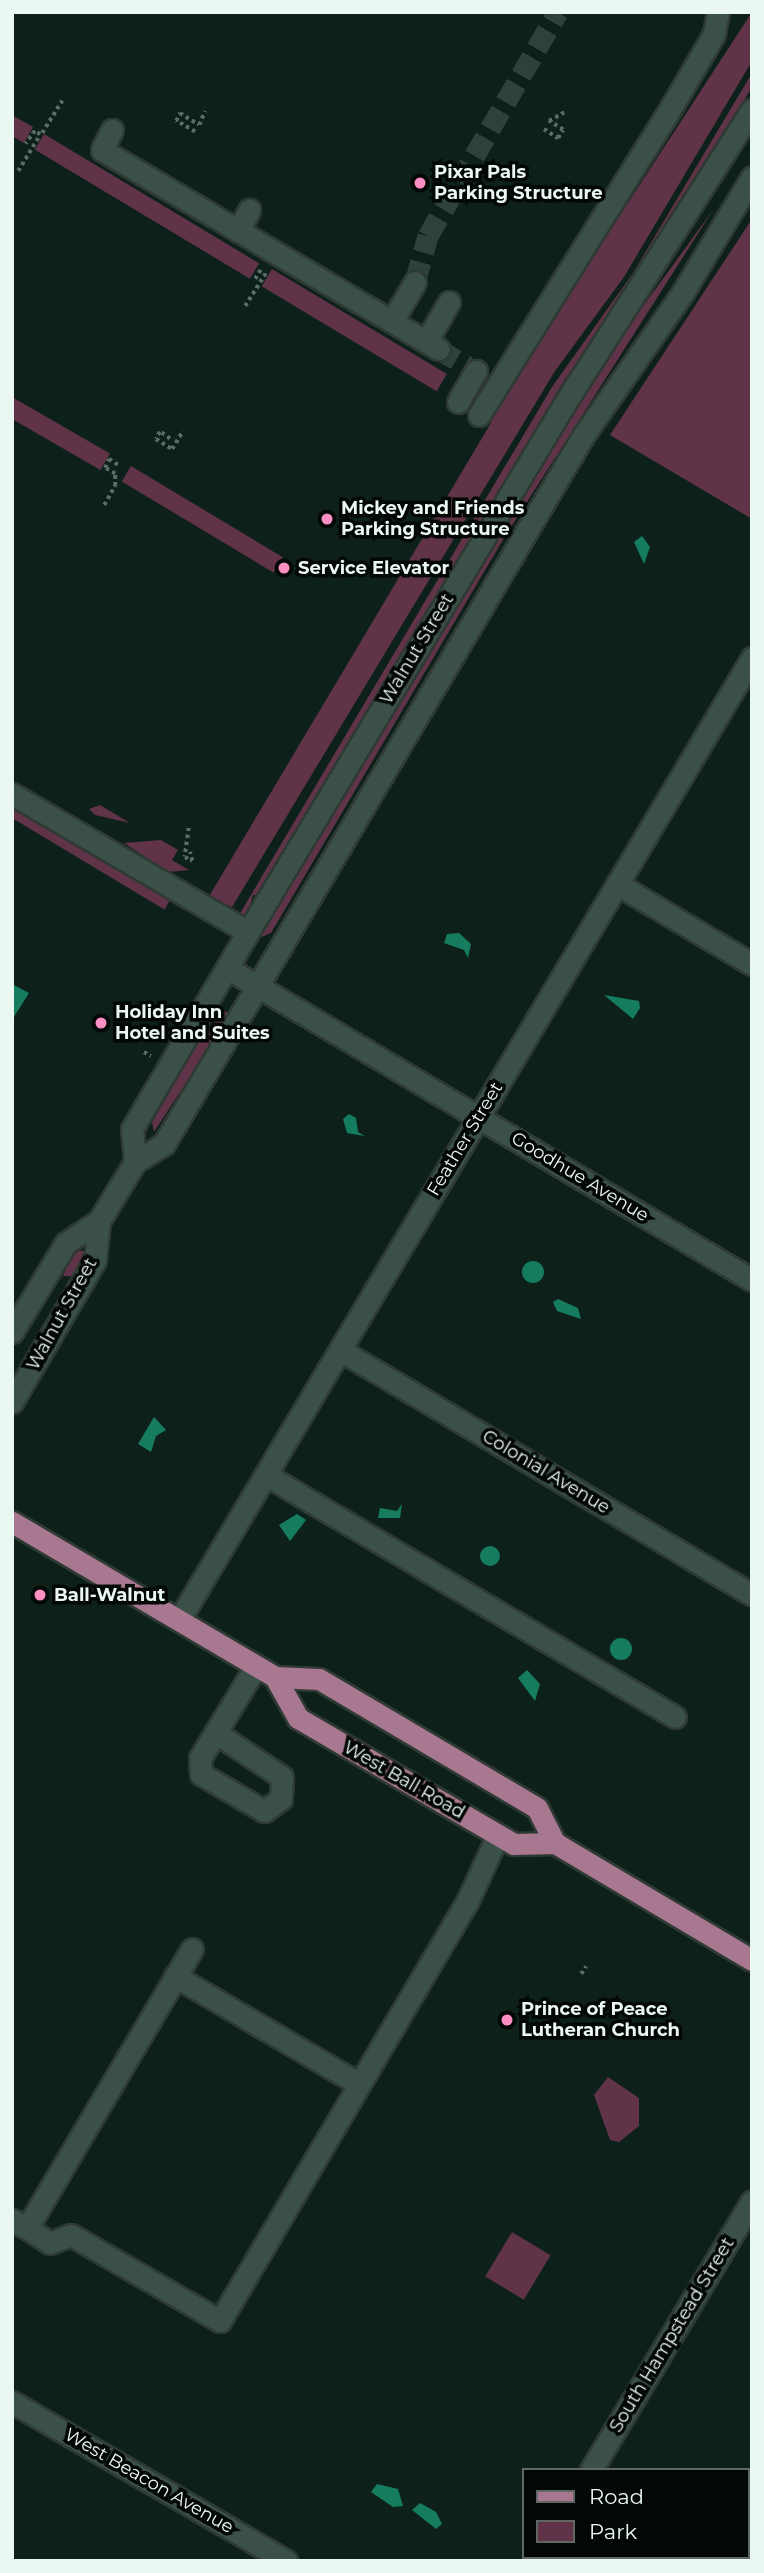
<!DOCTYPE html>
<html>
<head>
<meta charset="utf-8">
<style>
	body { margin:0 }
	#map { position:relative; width:764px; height:2573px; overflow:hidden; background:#0d211a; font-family:Montserrat,sans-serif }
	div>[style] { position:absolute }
	.green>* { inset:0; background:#603349; transform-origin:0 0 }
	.water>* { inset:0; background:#157c60 }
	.round { border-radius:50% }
	.minor-tunnel>* { height:21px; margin-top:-10.5px; transform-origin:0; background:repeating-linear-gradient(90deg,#2e413a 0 21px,transparent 0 31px) }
	.path>* { height:3.5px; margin-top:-1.75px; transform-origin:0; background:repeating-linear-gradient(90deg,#5b6d66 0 3.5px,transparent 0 7px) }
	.roads { filter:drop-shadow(2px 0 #2f3a34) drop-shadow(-2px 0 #2f3a34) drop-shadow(0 2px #2f3a34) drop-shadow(0 -2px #2f3a34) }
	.minor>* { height:21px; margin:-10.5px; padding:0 10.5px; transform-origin:10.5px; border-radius:10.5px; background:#3b5148 }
	.major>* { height:21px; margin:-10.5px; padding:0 10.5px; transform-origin:10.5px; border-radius:10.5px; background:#a87790 }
	.rail>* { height:5px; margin-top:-2.5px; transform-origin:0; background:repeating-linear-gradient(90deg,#91a09a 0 12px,transparent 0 24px) }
	.dots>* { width:19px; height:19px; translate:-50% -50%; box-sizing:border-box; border:4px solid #030806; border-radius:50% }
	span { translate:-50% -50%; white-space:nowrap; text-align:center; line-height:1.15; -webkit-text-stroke:7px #030806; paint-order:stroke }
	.poi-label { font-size:18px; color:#ebf8f2; font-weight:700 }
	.left { translate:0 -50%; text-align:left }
	.street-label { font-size:18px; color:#ebf8f2 }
	.frame { position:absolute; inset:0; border:14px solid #ebf8f2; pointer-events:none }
	.legend { position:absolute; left:522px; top:2468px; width:228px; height:91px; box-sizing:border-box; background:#030806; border:2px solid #606864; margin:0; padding:9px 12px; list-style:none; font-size:21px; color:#ebf8f2 }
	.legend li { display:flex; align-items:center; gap:14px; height:35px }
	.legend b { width:35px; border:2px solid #606864 }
</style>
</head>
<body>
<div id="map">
	<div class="green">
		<i style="clip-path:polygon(752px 12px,752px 61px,624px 277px,555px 371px,232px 907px,208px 898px,491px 423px,487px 420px)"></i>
		<i style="clip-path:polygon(752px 73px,752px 87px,642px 273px,565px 379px,260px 896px,253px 895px,247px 915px,239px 915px,552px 387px,633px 273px)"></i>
		<i style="clip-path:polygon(12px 115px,33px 127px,24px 143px,12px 136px)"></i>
		<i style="left:44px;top:134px;width:251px;height:18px;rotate:31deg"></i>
		<i style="clip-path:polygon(713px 210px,504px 538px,271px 933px,259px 938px,590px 379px)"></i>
		<i style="clip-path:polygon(752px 219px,752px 519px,610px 435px)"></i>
		<i style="left:272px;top:269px;width:204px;height:20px;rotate:31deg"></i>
		<i style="left:12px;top:397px;width:113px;height:19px;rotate:30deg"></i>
		<i style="left:131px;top:466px;width:177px;height:18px;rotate:31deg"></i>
		<i style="left:12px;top:804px;width:185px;height:12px;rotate:31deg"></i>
		<i style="clip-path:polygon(100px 805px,130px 823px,95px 815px,89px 809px)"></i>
		<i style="clip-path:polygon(161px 840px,178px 850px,172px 860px,189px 870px,168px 872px,124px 843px)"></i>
		<i style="clip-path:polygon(225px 1011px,230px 1015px,154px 1132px,152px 1122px,201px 1038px)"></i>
		<i style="clip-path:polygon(74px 1250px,84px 1251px,82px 1264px,73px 1276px,63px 1276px)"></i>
		<i style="clip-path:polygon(608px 2077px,639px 2098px,639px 2126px,619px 2142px,610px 2140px,594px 2095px)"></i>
		<i style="left:512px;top:2232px;width:45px;height:52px;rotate:31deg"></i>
	</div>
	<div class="water">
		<i style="clip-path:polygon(642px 536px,650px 547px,644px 564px,634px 542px)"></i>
		<i style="clip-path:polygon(459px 933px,471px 944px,468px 958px,464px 950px,444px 943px,447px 934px)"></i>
		<i style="clip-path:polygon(12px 984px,29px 993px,12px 1020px)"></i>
		<i style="clip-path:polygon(604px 995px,639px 1001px,640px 1008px,633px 1019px)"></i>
		<i style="clip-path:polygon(349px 1114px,356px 1118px,358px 1132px,365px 1136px,347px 1133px,343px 1119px)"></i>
		<i class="round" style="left:522px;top:1261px;width:22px;height:22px"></i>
		<i style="clip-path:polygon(558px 1299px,578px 1308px,581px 1319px,557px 1311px,553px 1302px)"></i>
		<i style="clip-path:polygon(154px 1417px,166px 1430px,156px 1436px,151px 1452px,138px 1444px)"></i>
		<i style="clip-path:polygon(402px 1504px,400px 1518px,378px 1518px,380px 1508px,397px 1511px)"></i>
		<i style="clip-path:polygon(297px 1514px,306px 1520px,290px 1541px,279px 1525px)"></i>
		<i class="round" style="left:480px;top:1546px;width:20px;height:20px"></i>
		<i class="round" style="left:610px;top:1638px;width:22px;height:22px"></i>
		<i style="clip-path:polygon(527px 1670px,540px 1684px,535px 1701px,518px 1678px)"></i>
		<i style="clip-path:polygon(377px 2484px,398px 2489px,403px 2506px,393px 2507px,371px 2492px)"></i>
		<i style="clip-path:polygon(420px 2503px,436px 2512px,442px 2524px,436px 2529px,412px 2510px)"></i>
	</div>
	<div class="minor-tunnel">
		<i style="left:415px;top:282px;width:48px;rotate:-74.2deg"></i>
		<i style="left:428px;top:236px;width:259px;rotate:-59.9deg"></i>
		<i style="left:438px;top:349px;width:34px;rotate:30deg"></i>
	</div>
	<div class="path">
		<i style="left:544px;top:129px;width:17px;rotate:33deg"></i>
		<i style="left:558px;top:138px;width:9px;rotate:-58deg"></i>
		<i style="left:563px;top:130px;width:17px;rotate:-147deg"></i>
		<i style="left:549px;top:121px;width:20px;rotate:-30deg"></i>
		<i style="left:195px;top:132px;width:22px;rotate:-150deg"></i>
		<i style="left:176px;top:121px;width:9px;rotate:-63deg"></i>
		<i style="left:180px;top:113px;width:22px;rotate:32deg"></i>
		<i style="left:199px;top:125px;width:15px;rotate:-67deg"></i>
		<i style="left:42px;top:133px;width:38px;rotate:-58deg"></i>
		<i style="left:18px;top:171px;width:42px;rotate:-58.6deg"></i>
		<i style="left:40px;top:135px;width:6px;rotate:-141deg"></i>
		<i style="left:35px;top:131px;width:16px;rotate:125deg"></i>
		<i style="left:255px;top:279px;width:12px;rotate:-59deg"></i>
		<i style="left:245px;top:306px;width:41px;rotate:-57.8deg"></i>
		<i style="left:170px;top:439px;width:12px;rotate:-145deg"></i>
		<i style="left:160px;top:432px;width:8px;rotate:120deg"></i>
		<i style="left:156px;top:439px;width:19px;rotate:32deg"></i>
		<i style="left:172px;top:449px;width:21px;rotate:-59deg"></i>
		<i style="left:104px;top:505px;width:22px;rotate:-60deg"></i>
		<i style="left:115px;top:486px;width:12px;rotate:-90deg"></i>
		<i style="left:115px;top:474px;width:12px;rotate:-149deg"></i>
		<i style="left:105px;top:468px;width:10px;rotate:-66deg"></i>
		<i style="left:109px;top:459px;width:13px;rotate:32deg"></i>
		<i style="left:189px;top:828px;width:29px;rotate:98deg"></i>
		<i style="left:185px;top:857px;width:8px;rotate:30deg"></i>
		<i style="left:192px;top:861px;width:9px;rotate:-103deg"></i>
		<i style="left:144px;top:1052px;width:8px;rotate:30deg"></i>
		<i style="left:581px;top:1974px;width:9px;rotate:-58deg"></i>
	</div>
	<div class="roads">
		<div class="minor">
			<i style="left:112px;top:130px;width:22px;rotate:117deg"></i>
			<i style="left:102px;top:150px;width:391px;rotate:30.6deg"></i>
			<i style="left:238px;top:231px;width:24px;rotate:-62deg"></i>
			<i style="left:392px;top:321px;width:45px;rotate:-59.5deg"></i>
			<i style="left:426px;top:342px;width:46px;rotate:-60.1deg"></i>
			<i style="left:458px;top:402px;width:36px;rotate:-60deg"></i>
			<i style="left:479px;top:415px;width:358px;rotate:-58deg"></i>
			<i style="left:669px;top:111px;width:89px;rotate:-59.7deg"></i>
			<i style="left:714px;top:34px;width:22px;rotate:-80deg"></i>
			<i style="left:12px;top:794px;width:273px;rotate:30.3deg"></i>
			<i style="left:617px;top:884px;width:157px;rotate:30.7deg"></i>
			<i style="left:227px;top:968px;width:611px;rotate:30.72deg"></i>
			<i style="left:135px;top:1162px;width:33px;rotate:-95deg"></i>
			<i style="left:132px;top:1129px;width:229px;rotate:-59.5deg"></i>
			<i style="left:248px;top:932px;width:617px;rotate:-59.07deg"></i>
			<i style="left:565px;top:403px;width:348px;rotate:-57.5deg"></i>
			<i style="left:12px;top:1332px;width:104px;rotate:-58.8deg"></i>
			<i style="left:66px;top:1243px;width:40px;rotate:-34deg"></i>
			<i style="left:99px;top:1221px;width:69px;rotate:-58.6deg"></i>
			<i style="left:135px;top:1162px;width:34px;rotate:-32deg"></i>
			<i style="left:164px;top:1144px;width:823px;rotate:-59.38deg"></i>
			<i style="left:583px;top:436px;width:175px;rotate:-55.2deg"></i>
			<i style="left:683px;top:292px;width:134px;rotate:-59deg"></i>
			<i style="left:340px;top:1350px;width:479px;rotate:30.7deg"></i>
			<i style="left:12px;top:1402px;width:164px;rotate:-59.7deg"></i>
			<i style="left:95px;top:1260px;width:39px;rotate:-84deg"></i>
			<i style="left:266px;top:1475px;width:475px;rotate:30.6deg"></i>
			<i style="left:179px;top:1620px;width:1120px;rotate:-59.22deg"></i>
			<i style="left:216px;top:1733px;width:79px;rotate:33.7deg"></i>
			<i style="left:282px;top:1777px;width:22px;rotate:93deg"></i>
			<i style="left:281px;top:1799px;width:21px;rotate:145deg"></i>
			<i style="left:264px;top:1811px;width:73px;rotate:-149.6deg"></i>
			<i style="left:201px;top:1774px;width:16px;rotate:-94deg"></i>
			<i style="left:200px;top:1758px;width:108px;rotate:-58.7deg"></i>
			<i style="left:175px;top:1976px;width:213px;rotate:30.4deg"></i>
			<i style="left:12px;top:2220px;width:17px;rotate:28deg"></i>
			<i style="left:27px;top:2228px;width:324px;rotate:-59.4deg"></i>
			<i style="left:27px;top:2228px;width:27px;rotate:33deg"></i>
			<i style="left:50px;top:2243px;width:22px;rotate:-21deg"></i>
			<i style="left:71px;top:2235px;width:172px;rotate:30deg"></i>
			<i style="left:220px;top:2321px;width:486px;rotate:-59.5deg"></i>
			<i style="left:467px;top:1902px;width:74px;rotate:-65.2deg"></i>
			<i style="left:12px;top:2402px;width:317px;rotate:30.1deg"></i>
			<i style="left:591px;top:2470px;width:313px;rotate:-59.1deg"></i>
			<i style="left:537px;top:2561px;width:4px;rotate:-63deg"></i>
		</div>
		<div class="major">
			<i style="left:12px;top:1522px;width:305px;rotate:30.5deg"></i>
			<i style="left:275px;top:1677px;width:44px;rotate:2.6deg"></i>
			<i style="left:319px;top:1679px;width:253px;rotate:30.6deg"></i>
			<i style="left:537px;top:1808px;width:39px;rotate:63deg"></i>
			<i style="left:555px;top:1843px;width:229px;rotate:30.7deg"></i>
			<i style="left:275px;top:1677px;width:47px;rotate:60.7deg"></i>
			<i style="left:298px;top:1718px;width:250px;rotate:30.3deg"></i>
			<i style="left:514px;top:1844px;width:41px;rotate:-1.4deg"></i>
		</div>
	</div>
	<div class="rail">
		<i style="left:748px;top:2502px;width:7px;rotate:-56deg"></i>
		<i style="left:713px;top:2561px;width:4px;rotate:-63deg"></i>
	</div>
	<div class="dots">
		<i style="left:420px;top:183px;background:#fb8fc4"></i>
		<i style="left:327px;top:519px;background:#fb8fc4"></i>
		<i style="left:284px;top:568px;background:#fb8fc4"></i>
		<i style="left:101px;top:1023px;background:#fb8fc4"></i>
		<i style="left:40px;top:1595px;background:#fb8fc4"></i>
		<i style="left:507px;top:2020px;background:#fb8fc4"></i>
	</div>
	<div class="poi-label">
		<span class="left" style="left:434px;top:183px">Pixar Pals<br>Parking Structure</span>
		<span class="left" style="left:341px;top:519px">Mickey and Friends<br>Parking Structure</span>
		<span class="left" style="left:298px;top:568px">Service Elevator</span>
		<span class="left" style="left:115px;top:1023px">Holiday Inn<br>Hotel and Suites</span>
		<span class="left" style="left:54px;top:1595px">Ball-Walnut</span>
		<span class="left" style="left:521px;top:2020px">Prince of Peace<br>Lutheran Church</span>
	</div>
	<div class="street-label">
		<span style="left:417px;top:649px;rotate:-59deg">Walnut Street</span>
		<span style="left:465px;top:1139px;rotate:-59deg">Feather Street</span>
		<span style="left:580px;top:1177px;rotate:31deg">Goodhue Avenue</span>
		<span style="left:62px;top:1314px;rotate:-61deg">Walnut Street</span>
		<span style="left:546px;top:1472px;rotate:31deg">Colonial Avenue</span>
		<span style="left:404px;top:1780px;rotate:30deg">West Ball Road</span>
		<span style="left:672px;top:2335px;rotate:-59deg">South Hampstead Street</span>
		<span style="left:149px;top:2481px;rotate:30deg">West Beacon Avenue</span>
	</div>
	<div class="frame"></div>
	<ul class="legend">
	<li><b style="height:9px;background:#a87790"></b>Road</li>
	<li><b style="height:19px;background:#603349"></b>Park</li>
	</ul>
</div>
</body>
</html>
